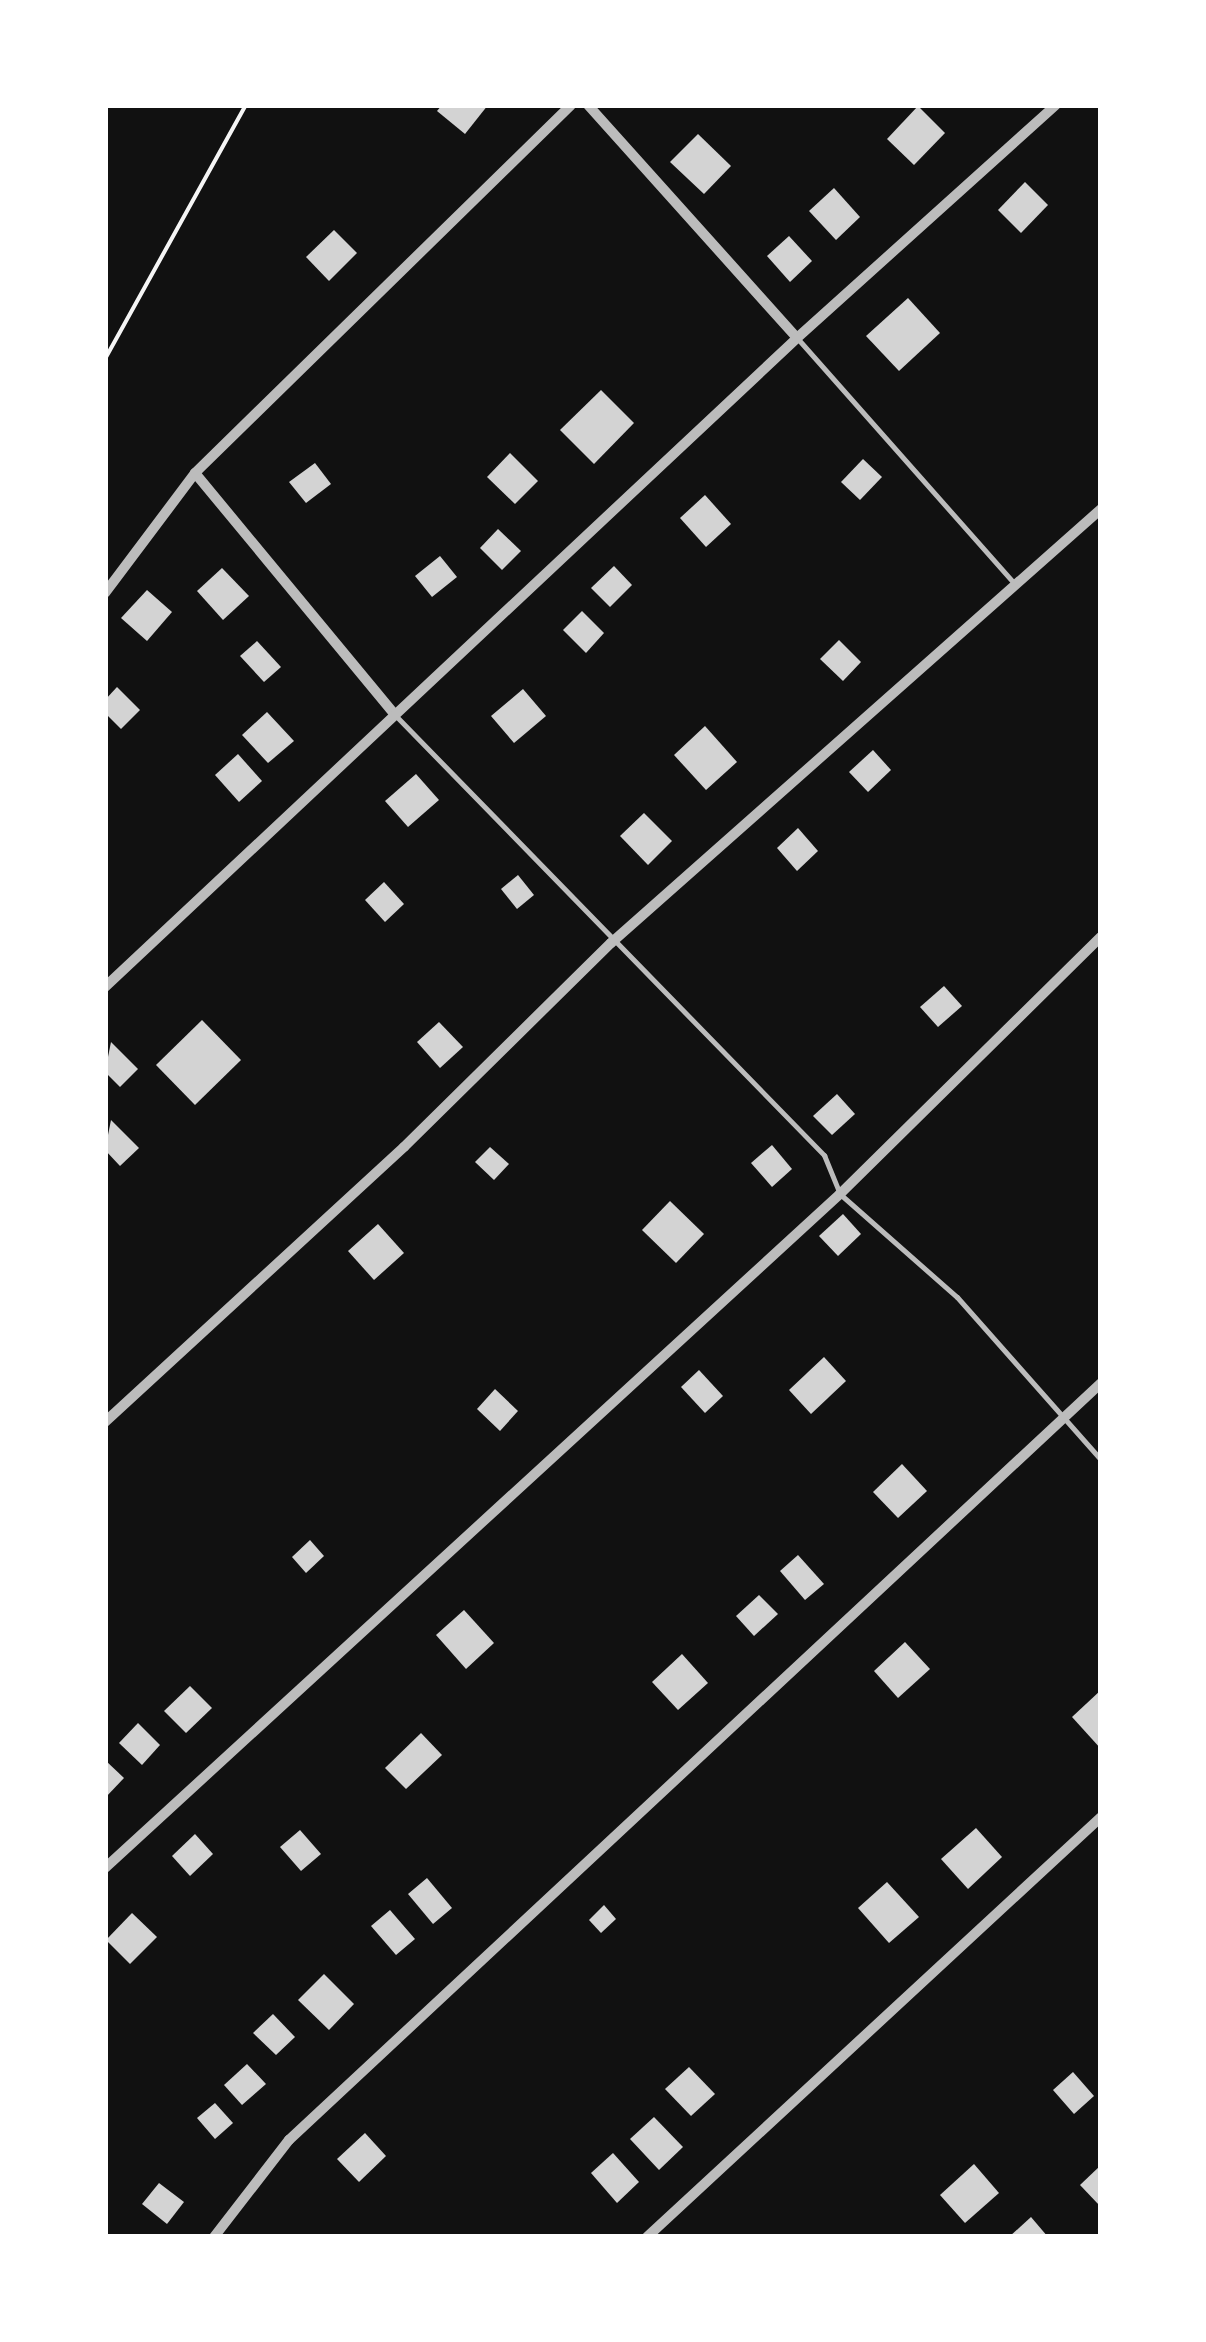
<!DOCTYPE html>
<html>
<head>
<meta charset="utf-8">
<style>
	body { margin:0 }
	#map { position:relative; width:1206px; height:2342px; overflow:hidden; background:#111; font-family:"Nunito Sans",sans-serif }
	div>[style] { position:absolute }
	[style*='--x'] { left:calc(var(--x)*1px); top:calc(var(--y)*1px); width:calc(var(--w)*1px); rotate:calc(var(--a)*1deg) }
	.building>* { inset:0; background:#d3d3d3 }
	.path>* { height:4px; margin:-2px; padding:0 2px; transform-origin:2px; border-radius:2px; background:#f5f5f5 }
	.service>* { height:5px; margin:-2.5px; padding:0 2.5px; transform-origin:2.5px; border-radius:2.5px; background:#bcbcbc }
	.minor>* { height:10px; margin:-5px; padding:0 5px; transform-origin:5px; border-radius:5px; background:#bcbcbc }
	span { translate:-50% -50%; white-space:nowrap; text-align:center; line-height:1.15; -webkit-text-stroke:8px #fff; paint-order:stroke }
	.frame { position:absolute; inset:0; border:108px solid #fff; pointer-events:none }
</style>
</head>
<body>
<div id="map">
	<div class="building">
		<i style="clip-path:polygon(442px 105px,488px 105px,465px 134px,437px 111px)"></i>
		<i style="clip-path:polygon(918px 106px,945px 133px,914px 165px,887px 139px)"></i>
		<i style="clip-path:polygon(698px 134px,731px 166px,704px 194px,670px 162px)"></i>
		<i style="clip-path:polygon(1025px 182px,1048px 205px,1021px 233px,998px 210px)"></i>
		<i style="clip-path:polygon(834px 188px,860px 217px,836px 240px,809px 211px)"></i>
		<i style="clip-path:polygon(334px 230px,357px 253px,329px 281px,306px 257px)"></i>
		<i style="clip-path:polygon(789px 236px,812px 261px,790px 282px,767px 256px)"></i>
		<i style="clip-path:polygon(908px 298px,940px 333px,899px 371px,866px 336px)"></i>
		<i style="clip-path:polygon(601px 390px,634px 423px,594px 464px,560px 430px)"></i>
		<i style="clip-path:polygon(510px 453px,538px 481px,515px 504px,487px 477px)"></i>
		<i style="clip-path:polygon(863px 459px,882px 477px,860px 500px,841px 482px)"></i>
		<i style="clip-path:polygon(315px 463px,331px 484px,306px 503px,289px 482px)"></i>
		<i style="clip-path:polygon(705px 495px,731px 524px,706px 547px,680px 518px)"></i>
		<i style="clip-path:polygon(498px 529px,521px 551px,502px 570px,480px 548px)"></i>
		<i style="clip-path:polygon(440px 556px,457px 577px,432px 597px,415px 576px)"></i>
		<i style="clip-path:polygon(614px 566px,632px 585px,610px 607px,591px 588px)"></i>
		<i style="clip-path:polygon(222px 568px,249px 596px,223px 620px,197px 591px)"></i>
		<i style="clip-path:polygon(147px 590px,172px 612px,147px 641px,121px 618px)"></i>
		<i style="clip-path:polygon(582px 611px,604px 633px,586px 653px,563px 630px)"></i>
		<i style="clip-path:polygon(839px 640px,861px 662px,843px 681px,820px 659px)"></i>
		<i style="clip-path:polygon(257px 641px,281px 667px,264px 682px,240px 656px)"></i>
		<i style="clip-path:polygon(117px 687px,140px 710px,121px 729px,105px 713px,105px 700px)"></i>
		<i style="clip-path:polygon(523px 689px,546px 716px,514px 743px,491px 716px)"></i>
		<i style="clip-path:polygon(267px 712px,294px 741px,268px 763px,242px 735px)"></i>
		<i style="clip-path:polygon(705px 726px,737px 762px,706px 790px,674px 755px)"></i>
		<i style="clip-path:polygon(873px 750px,891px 770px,868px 792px,849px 772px)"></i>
		<i style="clip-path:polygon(238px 754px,262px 781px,239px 802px,215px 775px)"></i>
		<i style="clip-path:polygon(416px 774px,439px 800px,408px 827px,385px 801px)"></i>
		<i style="clip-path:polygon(644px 813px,672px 841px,648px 865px,620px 836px)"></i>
		<i style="clip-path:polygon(798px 828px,818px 851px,797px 871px,777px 848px)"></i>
		<i style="clip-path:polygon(518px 875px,534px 895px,517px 909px,501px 889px)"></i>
		<i style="clip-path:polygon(384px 882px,404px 904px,385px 922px,365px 900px)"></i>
		<i style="clip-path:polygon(944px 986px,962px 1006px,938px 1027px,920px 1007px)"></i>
		<i style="clip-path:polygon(202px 1020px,241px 1060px,195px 1105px,156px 1065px)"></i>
		<i style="clip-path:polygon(439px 1022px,463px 1047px,440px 1068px,417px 1042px)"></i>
		<i style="clip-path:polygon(111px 1042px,138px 1069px,120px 1087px,105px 1072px)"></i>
		<i style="clip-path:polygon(837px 1094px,855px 1114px,832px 1135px,813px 1116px)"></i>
		<i style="clip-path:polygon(111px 1120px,139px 1148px,120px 1166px,105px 1150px)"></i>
		<i style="clip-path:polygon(772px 1145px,792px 1169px,772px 1187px,751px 1163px)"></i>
		<i style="clip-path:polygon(490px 1147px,509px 1164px,494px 1180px,475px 1162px)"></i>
		<i style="clip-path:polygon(670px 1201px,704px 1234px,676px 1263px,642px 1230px)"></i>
		<i style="clip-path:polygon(843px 1214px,861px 1234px,838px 1256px,819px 1236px)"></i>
		<i style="clip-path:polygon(378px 1224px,404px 1253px,374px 1280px,348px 1251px)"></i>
		<i style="clip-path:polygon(824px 1357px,846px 1381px,811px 1414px,789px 1390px)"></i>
		<i style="clip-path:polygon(699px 1370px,723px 1396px,705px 1413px,681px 1387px)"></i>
		<i style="clip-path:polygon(495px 1389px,518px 1411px,500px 1431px,477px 1409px)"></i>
		<i style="clip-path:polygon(902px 1464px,927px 1491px,898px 1518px,873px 1492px)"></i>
		<i style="clip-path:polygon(310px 1540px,324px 1556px,306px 1573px,292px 1557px)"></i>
		<i style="clip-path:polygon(798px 1555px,824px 1584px,805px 1600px,780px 1571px)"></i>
		<i style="clip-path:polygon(759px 1595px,778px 1614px,754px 1636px,736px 1616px)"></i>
		<i style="clip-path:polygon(464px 1610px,494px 1643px,466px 1669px,436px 1635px)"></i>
		<i style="clip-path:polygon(905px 1642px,930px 1669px,898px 1698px,874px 1671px)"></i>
		<i style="clip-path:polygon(682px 1654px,708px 1683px,678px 1710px,652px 1682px)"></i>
		<i style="clip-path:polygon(190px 1686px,212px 1708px,186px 1733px,164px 1711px)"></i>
		<i style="clip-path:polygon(1101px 1690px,1101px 1749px,1072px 1717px)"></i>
		<i style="clip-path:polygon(138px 1723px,160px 1745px,142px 1765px,119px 1743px)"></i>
		<i style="clip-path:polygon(421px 1733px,442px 1755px,406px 1789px,385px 1768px)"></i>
		<i style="clip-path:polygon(105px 1760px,124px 1778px,105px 1798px)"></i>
		<i style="clip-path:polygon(976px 1828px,1002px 1857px,968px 1889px,941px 1859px)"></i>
		<i style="clip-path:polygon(300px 1830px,321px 1854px,301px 1871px,280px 1847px)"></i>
		<i style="clip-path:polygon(195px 1834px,213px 1854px,190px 1876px,172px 1856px)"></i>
		<i style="clip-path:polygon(427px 1878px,452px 1908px,433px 1924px,408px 1894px)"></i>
		<i style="clip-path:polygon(887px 1882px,919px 1917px,889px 1943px,858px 1908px)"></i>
		<i style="clip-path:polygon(604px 1905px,616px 1919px,601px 1933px,589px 1920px)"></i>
		<i style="clip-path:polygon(390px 1910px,415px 1939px,396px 1955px,371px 1926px)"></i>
		<i style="clip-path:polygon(132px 1913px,157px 1937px,130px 1964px,106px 1940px)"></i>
		<i style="clip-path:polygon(324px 1974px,354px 2004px,329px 2030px,298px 2000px)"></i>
		<i style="clip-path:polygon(273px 2014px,295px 2037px,276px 2055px,253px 2033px)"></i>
		<i style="clip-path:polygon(247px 2064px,266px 2084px,242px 2105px,224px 2085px)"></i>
		<i style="clip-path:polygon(689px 2067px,715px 2094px,691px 2116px,665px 2089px)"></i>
		<i style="clip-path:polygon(1073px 2072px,1094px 2096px,1074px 2114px,1053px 2090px)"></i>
		<i style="clip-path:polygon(215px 2103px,233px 2123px,215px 2139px,197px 2118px)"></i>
		<i style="clip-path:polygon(654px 2117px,683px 2147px,659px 2170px,630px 2139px)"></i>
		<i style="clip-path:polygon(365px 2133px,386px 2156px,359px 2182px,337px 2159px)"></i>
		<i style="clip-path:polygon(613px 2153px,639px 2182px,617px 2203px,591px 2173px)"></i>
		<i style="clip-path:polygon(974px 2164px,999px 2193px,965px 2223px,940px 2195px)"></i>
		<i style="clip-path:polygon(1101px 2165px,1101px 2203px,1099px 2205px,1080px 2185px)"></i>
		<i style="clip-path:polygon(159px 2183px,184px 2202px,167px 2224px,142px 2204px)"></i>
		<i style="clip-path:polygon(1031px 2217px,1048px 2237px,1009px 2237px)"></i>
	</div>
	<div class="path">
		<i style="--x:105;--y:359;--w:291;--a:-61"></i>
	</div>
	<div class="service">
		<i style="--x:798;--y:339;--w:329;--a:48.5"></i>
		<i style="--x:395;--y:715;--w:615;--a:45.73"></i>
		<i style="--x:824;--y:1155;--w:42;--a:67.7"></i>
		<i style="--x:840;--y:1194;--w:156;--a:41.4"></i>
		<i style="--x:957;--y:1297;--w:217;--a:48.5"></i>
	</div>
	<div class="minor">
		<i style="--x:588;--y:105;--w:313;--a:48.1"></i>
		<i style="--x:195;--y:473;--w:314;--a:50.4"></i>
		<i style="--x:105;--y:593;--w:150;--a:-53.1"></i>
		<i style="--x:195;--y:473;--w:526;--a:-44.38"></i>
		<i style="--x:105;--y:987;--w:949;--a:-43.16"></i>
		<i style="--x:797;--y:338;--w:348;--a:-42"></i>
		<i style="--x:105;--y:1422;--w:406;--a:-42.6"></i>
		<i style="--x:404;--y:1147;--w:291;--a:-44.6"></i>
		<i style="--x:611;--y:943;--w:655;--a:-41.53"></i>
		<i style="--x:105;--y:1868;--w:997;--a:-42.52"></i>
		<i style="--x:840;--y:1194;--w:366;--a:-44.6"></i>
		<i style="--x:214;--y:2237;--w:123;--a:-52.3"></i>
		<i style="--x:289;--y:2140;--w:1110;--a:-42.99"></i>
		<i style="--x:647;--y:2237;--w:618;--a:-42.77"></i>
	</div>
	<div class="frame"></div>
</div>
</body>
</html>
